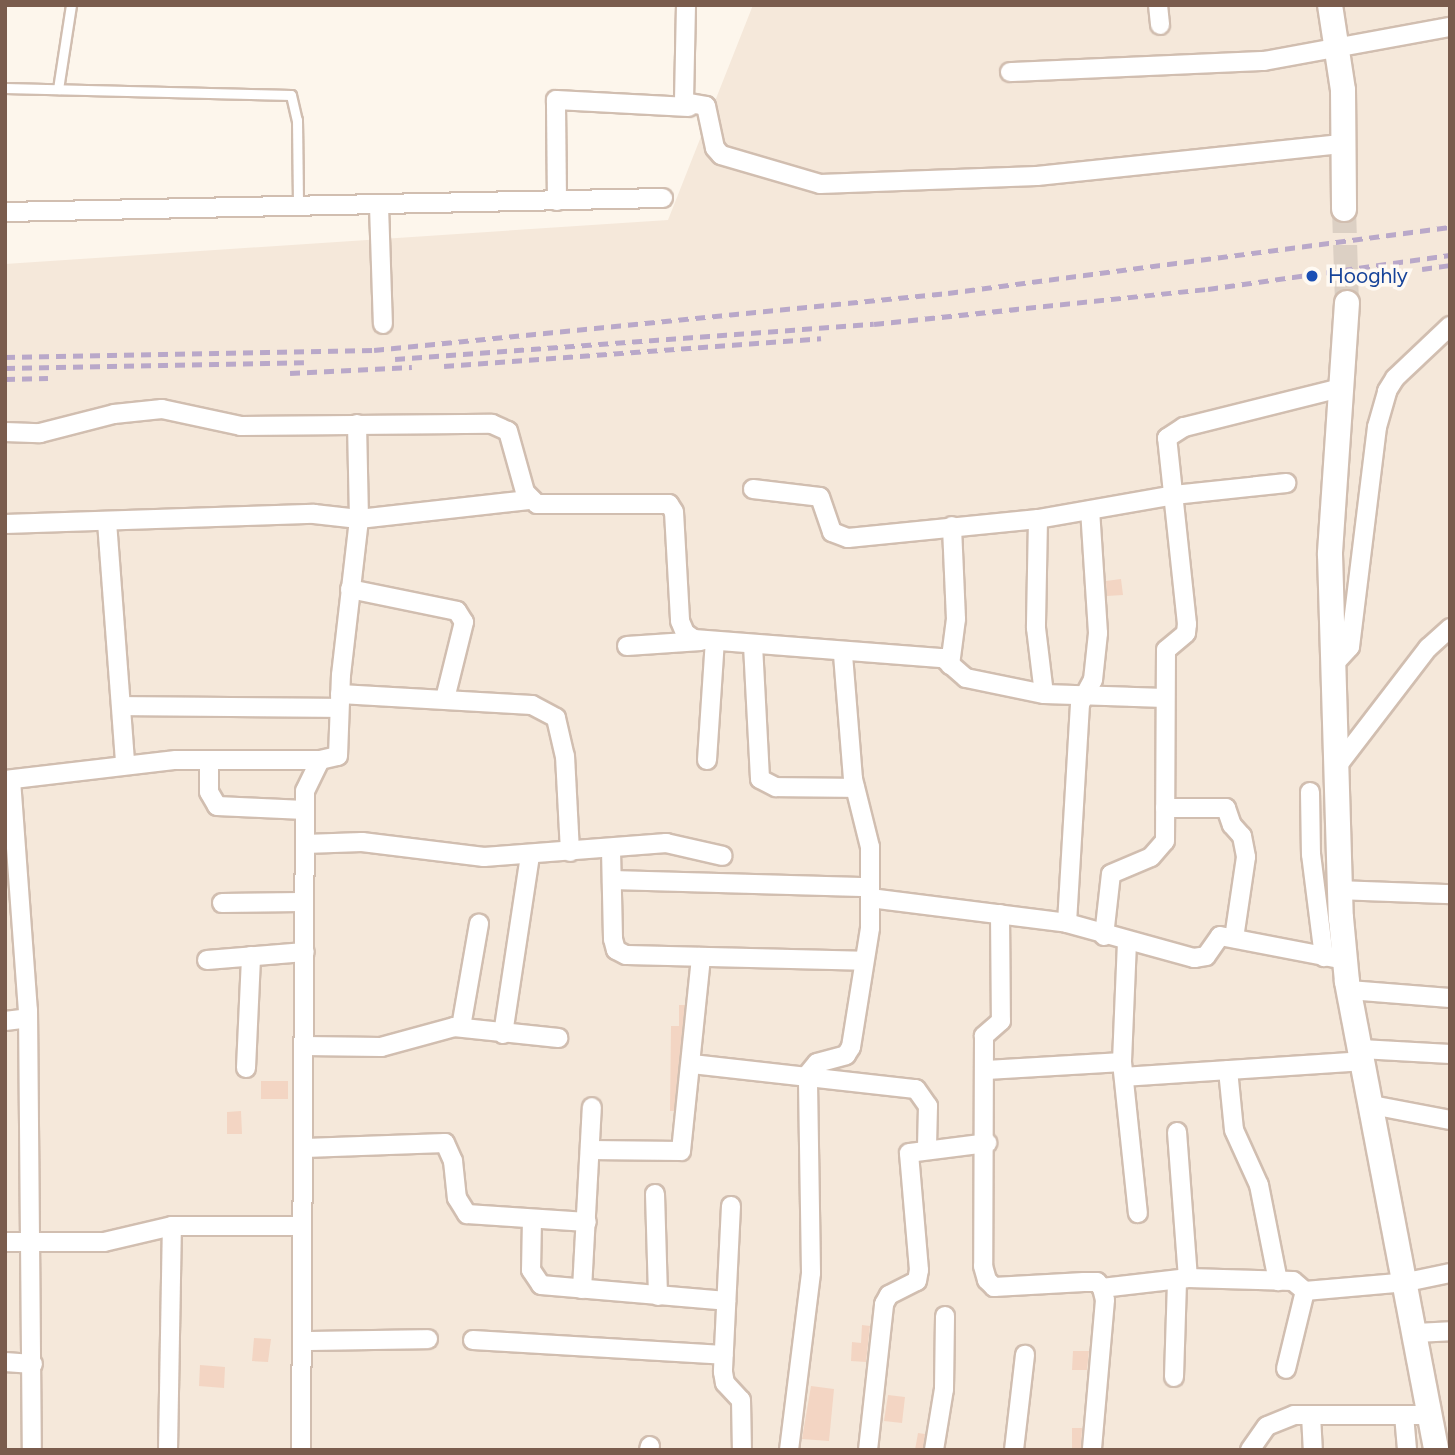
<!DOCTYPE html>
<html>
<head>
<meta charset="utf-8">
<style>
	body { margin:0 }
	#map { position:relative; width:1455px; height:1455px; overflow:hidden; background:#fdf6ec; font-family:Figtree,sans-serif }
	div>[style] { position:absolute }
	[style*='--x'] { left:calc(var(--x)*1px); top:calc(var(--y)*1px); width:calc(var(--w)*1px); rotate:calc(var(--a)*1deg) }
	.residential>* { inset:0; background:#f5e8da }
	.building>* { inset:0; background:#f3d5c3 }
	.secondary-tunnel>* { height:24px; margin-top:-12px; transform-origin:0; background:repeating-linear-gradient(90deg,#dcd0c4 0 24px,transparent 0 36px) }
	.roads { filter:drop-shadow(2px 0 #d1beb0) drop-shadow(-2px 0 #d1beb0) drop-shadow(0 2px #d1beb0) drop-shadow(0 -2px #d1beb0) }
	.lane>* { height:9px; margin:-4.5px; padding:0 4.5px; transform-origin:4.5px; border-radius:4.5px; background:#fff }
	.street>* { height:18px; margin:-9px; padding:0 9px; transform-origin:9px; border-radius:9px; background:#fff }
	.secondary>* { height:24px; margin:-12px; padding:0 12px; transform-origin:12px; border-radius:12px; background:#fff }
	.rail>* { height:4.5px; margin-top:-2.25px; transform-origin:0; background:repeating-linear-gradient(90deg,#b9a8c9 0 10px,transparent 0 17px) }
	.dots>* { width:19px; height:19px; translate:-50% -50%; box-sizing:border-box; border:4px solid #fffaf3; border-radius:50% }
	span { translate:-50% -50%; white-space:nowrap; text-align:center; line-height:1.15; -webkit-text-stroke:7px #fffaf3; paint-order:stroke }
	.transit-label { font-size:21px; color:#164399 }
	.left { translate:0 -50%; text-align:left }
	.frame { position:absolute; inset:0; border:7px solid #7a5c4d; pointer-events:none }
</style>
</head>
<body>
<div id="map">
	<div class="residential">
		<i style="clip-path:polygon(753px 5px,1450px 5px,1450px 1450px,5px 1450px,5px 264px,668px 220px)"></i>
	</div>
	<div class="building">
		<i style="clip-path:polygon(1121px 579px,1123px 595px,1107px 596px,1106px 581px)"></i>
		<i style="clip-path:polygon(679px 1005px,685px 1005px,674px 1111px,670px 1111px,671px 1026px,679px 1026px)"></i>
		<i style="clip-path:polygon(261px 1081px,288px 1081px,288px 1099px,261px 1099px)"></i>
		<i style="clip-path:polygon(241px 1111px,242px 1134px,227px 1134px,227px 1112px)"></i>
		<i style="clip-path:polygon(862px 1325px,870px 1326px,866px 1362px,851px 1361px,852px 1342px,861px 1343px)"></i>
		<i style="clip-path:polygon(254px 1338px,271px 1339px,268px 1362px,252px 1361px)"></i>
		<i style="clip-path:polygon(1073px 1351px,1089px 1351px,1087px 1370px,1072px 1370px)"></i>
		<i style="clip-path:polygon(200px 1365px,225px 1367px,224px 1388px,199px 1386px)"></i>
		<i style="clip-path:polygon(811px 1386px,834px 1389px,829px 1441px,802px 1439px)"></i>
		<i style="clip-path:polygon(888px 1395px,905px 1397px,902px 1423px,884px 1421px)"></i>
		<i style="clip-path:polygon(1072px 1428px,1082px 1428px,1081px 1450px,1072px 1450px)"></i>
		<i style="clip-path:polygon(918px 1433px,925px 1434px,923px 1450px,915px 1450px)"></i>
	</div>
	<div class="secondary-tunnel">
		<i style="--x:1344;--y:209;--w:94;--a:88.2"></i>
	</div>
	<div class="roads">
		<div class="lane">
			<i style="--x:5;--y:88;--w:286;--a:1.4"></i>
			<i style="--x:291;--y:95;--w:26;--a:77"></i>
			<i style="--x:297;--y:120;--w:86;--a:89.3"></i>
			<i style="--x:58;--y:89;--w:85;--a:-81.2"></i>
		</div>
		<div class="street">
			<i style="--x:686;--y:5;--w:97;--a:91.2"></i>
			<i style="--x:684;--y:102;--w:22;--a:10"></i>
			<i style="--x:706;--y:106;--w:43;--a:77.9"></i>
			<i style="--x:715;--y:148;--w:9;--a:49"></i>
			<i style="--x:721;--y:155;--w:103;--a:16.3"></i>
			<i style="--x:820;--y:184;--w:217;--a:-2.1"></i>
			<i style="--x:1037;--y:176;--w:308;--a:-6"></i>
			<i style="--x:1158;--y:5;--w:20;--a:84"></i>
			<i style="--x:1010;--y:72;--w:254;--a:-2.5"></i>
			<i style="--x:1264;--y:61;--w:189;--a:-10.4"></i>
			<i style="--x:557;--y:201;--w:101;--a:-90.6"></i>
			<i style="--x:556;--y:100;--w:133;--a:3"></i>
			<i style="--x:379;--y:206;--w:118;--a:88.1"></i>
			<i style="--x:5;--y:212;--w:658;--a:-1.22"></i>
			<i style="--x:5;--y:432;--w:35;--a:2"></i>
			<i style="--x:40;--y:433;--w:76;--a:-14.4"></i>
			<i style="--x:114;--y:414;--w:48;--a:-5.9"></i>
			<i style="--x:162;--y:409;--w:81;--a:12.1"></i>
			<i style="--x:241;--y:426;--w:251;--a:-0.5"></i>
			<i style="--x:492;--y:424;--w:17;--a:24"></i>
			<i style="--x:508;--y:431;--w:63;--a:74.4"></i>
			<i style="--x:525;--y:492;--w:17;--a:45"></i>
			<i style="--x:537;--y:504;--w:132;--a:0"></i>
			<i style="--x:669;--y:504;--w:9;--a:58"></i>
			<i style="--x:674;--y:512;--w:109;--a:86.8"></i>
			<i style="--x:680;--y:621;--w:13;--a:67"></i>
			<i style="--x:685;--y:633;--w:11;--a:34"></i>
			<i style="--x:694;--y:639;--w:250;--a:4.4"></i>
			<i style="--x:943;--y:658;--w:30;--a:41"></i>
			<i style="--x:966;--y:678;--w:80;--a:11.6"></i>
			<i style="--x:1044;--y:694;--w:121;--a:1.9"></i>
			<i style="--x:753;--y:489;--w:67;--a:6.8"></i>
			<i style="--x:820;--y:497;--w:37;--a:71"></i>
			<i style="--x:832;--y:532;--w:17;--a:21"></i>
			<i style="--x:848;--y:538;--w:191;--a:-5.7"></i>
			<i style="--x:1038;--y:519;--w:138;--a:-10"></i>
			<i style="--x:1174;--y:495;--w:113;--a:-6.1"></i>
			<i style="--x:1038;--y:519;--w:109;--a:91.1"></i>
			<i style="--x:1036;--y:628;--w:66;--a:83.1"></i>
			<i style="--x:107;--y:522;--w:243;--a:85.7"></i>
			<i style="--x:5;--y:524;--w:309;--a:-1.9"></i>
			<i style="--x:314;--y:514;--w:45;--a:6.3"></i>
			<i style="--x:359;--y:519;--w:171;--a:-6.4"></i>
			<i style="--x:350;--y:589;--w:109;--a:11.6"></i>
			<i style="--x:457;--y:611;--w:13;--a:58"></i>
			<i style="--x:464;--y:622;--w:79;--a:103.9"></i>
			<i style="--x:753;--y:645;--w:134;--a:87"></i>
			<i style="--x:760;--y:779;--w:18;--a:27"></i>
			<i style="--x:776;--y:787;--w:79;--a:0.7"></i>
			<i style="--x:627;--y:646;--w:74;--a:-3.9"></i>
			<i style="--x:1335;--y:663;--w:22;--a:-47"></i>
			<i style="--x:1350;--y:647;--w:222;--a:-83"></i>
			<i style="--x:1377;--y:427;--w:37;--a:-74"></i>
			<i style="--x:1387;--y:391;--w:15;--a:-58"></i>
			<i style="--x:1395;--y:378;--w:76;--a:-43.4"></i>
			<i style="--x:950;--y:665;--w:46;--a:-82.6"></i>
			<i style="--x:956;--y:619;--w:93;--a:-92.5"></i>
			<i style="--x:340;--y:694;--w:192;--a:3.3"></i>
			<i style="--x:532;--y:705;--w:27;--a:28"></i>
			<i style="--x:556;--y:718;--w:39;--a:77"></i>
			<i style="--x:565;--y:756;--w:96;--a:87"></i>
			<i style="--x:122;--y:706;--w:217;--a:0.5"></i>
			<i style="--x:209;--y:760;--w:32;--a:90"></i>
			<i style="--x:209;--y:792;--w:16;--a:60"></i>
			<i style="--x:217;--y:806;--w:88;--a:2.6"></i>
			<i style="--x:707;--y:760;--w:119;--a:-86.2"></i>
			<i style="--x:1335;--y:769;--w:153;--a:-52.5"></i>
			<i style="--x:1428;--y:648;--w:30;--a:-42"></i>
			<i style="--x:5;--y:780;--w:172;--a:-6.7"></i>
			<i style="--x:176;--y:760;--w:144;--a:0"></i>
			<i style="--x:11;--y:780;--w:231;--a:85.8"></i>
			<i style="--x:28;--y:1010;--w:440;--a:89.5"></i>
			<i style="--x:1310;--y:792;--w:62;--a:89.1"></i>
			<i style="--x:1311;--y:854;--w:104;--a:82.8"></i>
			<i style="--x:1165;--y:808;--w:61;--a:0"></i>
			<i style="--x:1226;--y:808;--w:18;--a:71"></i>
			<i style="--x:1232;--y:825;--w:15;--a:48"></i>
			<i style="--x:1242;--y:836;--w:21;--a:79"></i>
			<i style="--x:1246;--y:857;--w:82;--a:98.4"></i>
			<i style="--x:305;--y:844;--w:57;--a:-2"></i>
			<i style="--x:362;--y:842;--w:123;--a:7"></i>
			<i style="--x:484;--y:857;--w:183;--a:-4.4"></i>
			<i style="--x:666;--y:843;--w:58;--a:12.8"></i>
			<i style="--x:611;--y:850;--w:89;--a:88.7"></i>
			<i style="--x:613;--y:939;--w:11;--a:75"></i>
			<i style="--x:616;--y:950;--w:11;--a:27"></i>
			<i style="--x:626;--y:955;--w:238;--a:1.4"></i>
			<i style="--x:612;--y:880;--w:258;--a:1.6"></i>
			<i style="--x:1339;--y:890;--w:111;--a:2.1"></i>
			<i style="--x:870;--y:898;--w:199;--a:7.2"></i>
			<i style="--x:1067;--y:923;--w:132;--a:15.4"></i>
			<i style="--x:1194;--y:958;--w:12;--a:-9"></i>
			<i style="--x:1206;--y:956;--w:24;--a:-55"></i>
			<i style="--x:1220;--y:936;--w:127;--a:10.9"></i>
			<i style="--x:222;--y:903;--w:79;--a:-0.7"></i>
			<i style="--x:1000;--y:914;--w:107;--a:89.5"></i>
			<i style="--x:1001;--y:1021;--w:23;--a:139"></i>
			<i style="--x:984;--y:1036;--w:230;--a:90.2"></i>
			<i style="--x:983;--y:1266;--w:15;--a:74"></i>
			<i style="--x:987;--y:1280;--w:10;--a:45"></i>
			<i style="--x:994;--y:1287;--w:90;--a:-3.2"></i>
			<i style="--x:1084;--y:1282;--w:13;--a:0"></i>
			<i style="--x:1097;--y:1282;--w:8;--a:50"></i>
			<i style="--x:1102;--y:1288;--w:12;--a:76"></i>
			<i style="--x:1105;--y:1300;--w:151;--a:95"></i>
			<i style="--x:1067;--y:923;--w:219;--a:-86.6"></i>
			<i style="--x:1080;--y:704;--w:27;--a:-62"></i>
			<i style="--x:1093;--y:680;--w:47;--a:-83.9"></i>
			<i style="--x:1098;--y:633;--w:123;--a:-93.7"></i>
			<i style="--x:1104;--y:936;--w:62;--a:-83.6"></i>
			<i style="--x:1111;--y:874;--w:43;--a:-23"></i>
			<i style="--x:1151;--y:857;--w:21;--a:-49"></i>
			<i style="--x:1165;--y:841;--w:191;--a:-89.7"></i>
			<i style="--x:1166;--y:650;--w:26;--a:-40"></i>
			<i style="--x:1186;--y:633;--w:9;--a:-84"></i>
			<i style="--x:1187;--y:624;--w:187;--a:-96.1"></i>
			<i style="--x:1167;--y:438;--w:20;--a:-33"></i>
			<i style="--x:1184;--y:427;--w:162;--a:-14"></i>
			<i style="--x:1127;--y:942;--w:120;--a:92.4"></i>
			<i style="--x:1122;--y:1062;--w:152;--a:84"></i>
			<i style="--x:207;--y:960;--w:98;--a:-4.7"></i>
			<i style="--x:1349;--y:990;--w:101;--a:4.5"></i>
			<i style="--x:5;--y:1021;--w:23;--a:-7"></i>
			<i style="--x:461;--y:1027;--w:105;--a:-80.1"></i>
			<i style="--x:503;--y:1034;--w:181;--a:-81.4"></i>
			<i style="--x:305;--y:1046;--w:76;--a:0.8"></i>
			<i style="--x:381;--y:1047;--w:76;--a:-15.3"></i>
			<i style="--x:454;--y:1027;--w:105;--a:6"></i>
			<i style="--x:1361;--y:1049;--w:89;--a:3.2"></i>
			<i style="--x:692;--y:1064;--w:225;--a:6.4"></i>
			<i style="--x:916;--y:1089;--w:21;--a:55"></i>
			<i style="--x:928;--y:1106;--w:41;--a:91.4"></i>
			<i style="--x:246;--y:1068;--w:112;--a:-87.4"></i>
			<i style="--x:987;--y:1070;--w:135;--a:-3.4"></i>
			<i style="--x:1228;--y:1070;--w:60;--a:84.3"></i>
			<i style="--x:1234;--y:1130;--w:60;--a:65.6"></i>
			<i style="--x:1259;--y:1185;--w:98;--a:78.8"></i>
			<i style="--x:1124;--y:1077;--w:240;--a:-3.8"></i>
			<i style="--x:1372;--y:1105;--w:79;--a:10.9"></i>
			<i style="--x:1177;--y:1132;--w:146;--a:85.7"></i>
			<i style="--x:305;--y:1148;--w:140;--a:-2"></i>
			<i style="--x:445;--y:1143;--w:20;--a:66"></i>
			<i style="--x:453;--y:1161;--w:37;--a:84"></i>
			<i style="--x:457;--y:1198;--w:19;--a:58"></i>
			<i style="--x:467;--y:1214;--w:120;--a:3.8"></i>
			<i style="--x:590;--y:1150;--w:91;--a:0.6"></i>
			<i style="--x:681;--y:1151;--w:195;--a:-84.1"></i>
			<i style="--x:655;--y:1194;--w:102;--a:88.3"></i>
			<i style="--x:731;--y:1206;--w:166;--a:92.8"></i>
			<i style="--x:723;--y:1372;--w:11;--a:80"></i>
			<i style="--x:725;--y:1383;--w:23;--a:47"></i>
			<i style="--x:741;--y:1400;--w:50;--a:88.9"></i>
			<i style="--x:532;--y:1219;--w:51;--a:91.1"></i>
			<i style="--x:531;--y:1270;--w:18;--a:56"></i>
			<i style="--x:541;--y:1285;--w:186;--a:4.9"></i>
			<i style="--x:5;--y:1242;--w:99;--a:0"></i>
			<i style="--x:104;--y:1242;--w:70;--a:-13.2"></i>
			<i style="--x:172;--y:1226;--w:128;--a:0"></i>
			<i style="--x:1102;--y:1288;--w:87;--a:-6.6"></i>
			<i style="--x:1188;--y:1278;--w:105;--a:1.6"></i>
			<i style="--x:1293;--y:1281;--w:16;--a:40"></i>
			<i style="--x:1305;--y:1291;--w:80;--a:103.7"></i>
			<i style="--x:582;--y:1289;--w:182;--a:-86.9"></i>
			<i style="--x:1305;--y:1291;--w:102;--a:-5"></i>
			<i style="--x:1407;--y:1282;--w:44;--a:-11.8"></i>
			<i style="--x:1416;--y:1333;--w:34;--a:-3"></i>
			<i style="--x:473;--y:1340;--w:251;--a:3.4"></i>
			<i style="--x:303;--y:1341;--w:125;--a:-0.9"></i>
			<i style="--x:5;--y:1362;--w:28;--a:4"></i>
			<i style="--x:1174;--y:1377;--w:97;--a:-88.2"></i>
			<i style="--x:1311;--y:1415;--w:35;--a:87"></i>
			<i style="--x:1404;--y:1415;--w:35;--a:85"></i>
			<i style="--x:168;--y:1450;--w:224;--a:-89"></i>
			<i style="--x:301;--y:1450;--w:659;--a:-89.65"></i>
			<i style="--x:305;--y:791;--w:34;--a:-64"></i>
			<i style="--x:320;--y:760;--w:18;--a:-13"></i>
			<i style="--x:338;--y:756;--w:81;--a:-87.9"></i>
			<i style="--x:341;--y:675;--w:157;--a:-83.4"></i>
			<i style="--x:359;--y:519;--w:95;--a:-91.2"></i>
			<i style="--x:649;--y:1450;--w:4;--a:-76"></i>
			<i style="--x:789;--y:1450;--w:178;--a:-82.9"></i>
			<i style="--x:811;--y:1273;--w:199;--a:-90.9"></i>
			<i style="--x:808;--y:1074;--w:14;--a:-51"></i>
			<i style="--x:817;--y:1063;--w:30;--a:-15"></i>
			<i style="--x:846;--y:1055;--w:9;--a:-58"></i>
			<i style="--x:851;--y:1047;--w:121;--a:-80.9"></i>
			<i style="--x:870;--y:928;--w:81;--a:-90"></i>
			<i style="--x:870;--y:847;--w:70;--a:-104"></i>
			<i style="--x:853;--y:779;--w:125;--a:-94.6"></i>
			<i style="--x:868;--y:1450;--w:147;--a:-83.7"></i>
			<i style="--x:884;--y:1304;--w:10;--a:-61"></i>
			<i style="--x:889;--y:1295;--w:31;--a:-27"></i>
			<i style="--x:917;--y:1281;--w:11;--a:-80"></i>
			<i style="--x:919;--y:1270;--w:117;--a:-94.9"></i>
			<i style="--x:909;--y:1153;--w:79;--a:-7.3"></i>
			<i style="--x:934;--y:1450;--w:62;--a:-80.7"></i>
			<i style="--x:944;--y:1389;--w:73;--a:-89.2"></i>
			<i style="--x:1014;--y:1450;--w:96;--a:-83.4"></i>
			<i style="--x:1250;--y:1450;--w:29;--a:-55"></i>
			<i style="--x:1267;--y:1426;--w:29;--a:-22"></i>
			<i style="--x:1294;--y:1415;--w:136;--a:0"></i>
		</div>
		<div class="secondary">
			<i style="--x:1330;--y:5;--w:86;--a:81.3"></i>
			<i style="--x:1343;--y:90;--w:119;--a:89.5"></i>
			<i style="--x:1347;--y:303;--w:252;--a:93.9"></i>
			<i style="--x:1330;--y:554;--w:364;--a:88.3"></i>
			<i style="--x:1341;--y:918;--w:64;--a:84.6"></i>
			<i style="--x:1347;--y:982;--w:476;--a:79.2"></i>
		</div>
	</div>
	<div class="rail">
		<i style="--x:1422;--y:269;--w:28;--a:-8"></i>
		<i style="--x:5;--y:357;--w:369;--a:-1.1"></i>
		<i style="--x:374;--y:350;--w:577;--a:-5.67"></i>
		<i style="--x:948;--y:293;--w:506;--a:-7.49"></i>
		<i style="--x:395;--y:359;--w:480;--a:-4.2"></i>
		<i style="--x:874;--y:324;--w:336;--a:-6"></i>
		<i style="--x:1208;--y:289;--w:244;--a:-8"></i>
		<i style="--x:444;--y:366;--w:378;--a:-4.2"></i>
		<i style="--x:5;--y:368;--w:299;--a:-1.1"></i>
		<i style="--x:290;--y:373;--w:122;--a:-2.8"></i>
		<i style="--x:5;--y:379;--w:43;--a:-1.3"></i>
	</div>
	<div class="dots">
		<i style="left:1312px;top:276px;background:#1a4fb4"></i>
	</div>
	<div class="transit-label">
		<span class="left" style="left:1328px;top:276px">Hooghly</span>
	</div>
	<div class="frame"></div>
</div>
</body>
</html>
